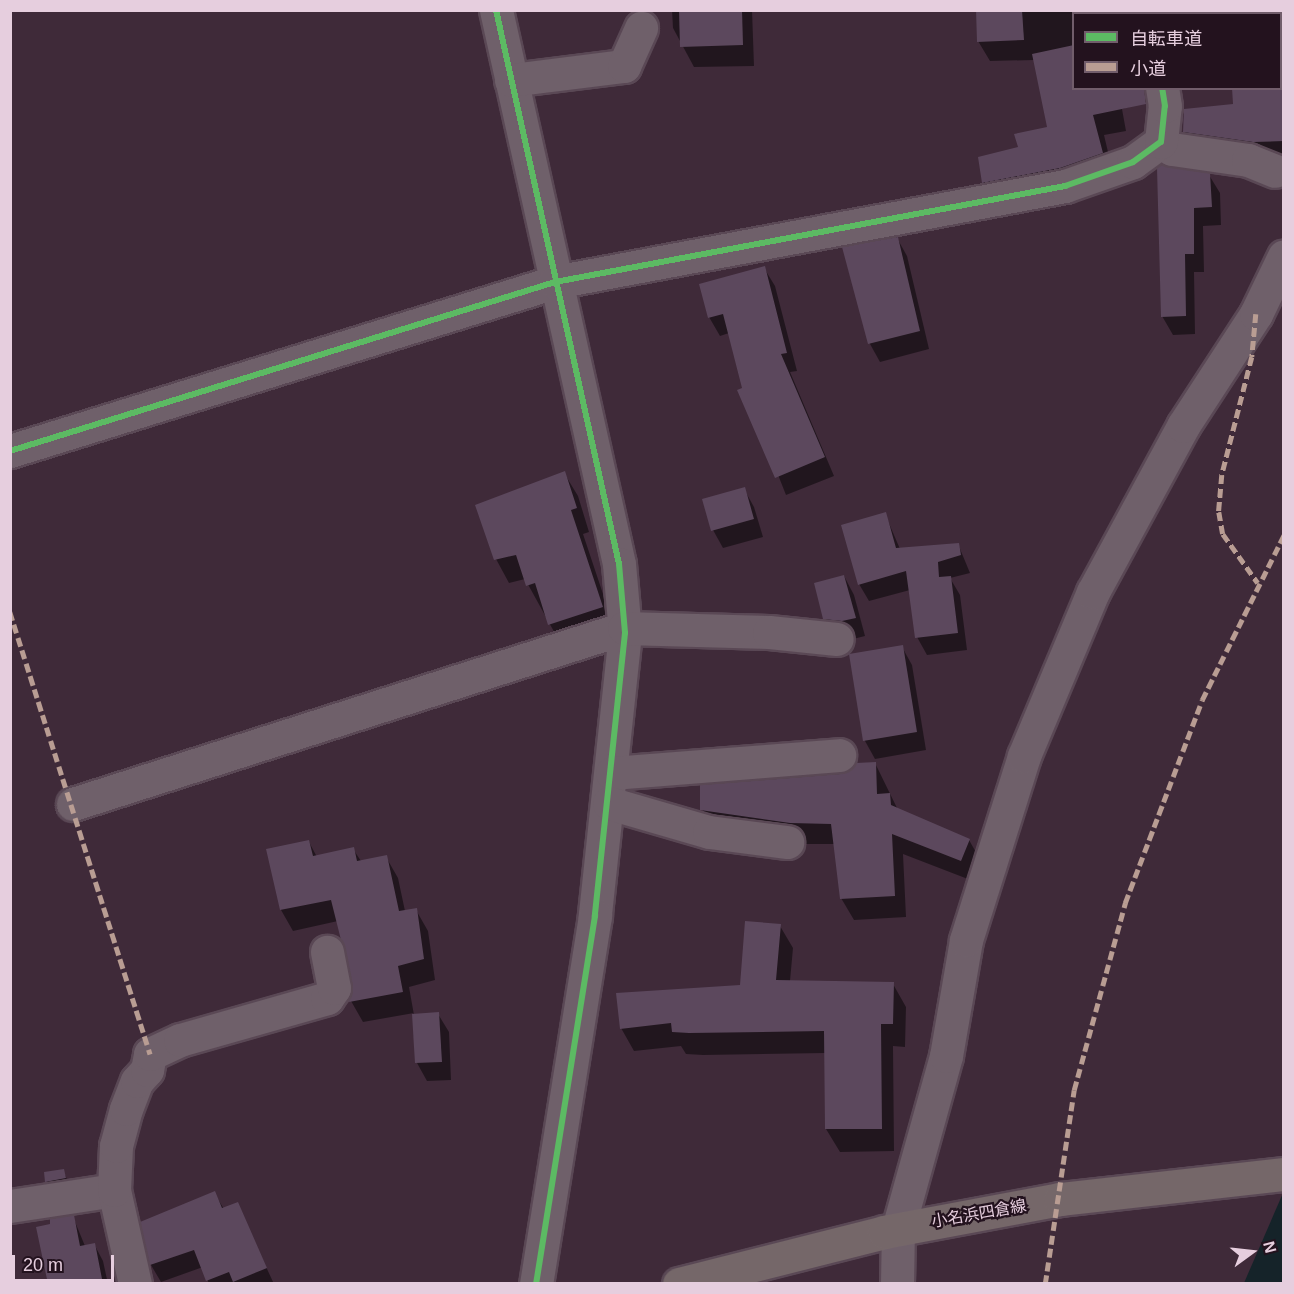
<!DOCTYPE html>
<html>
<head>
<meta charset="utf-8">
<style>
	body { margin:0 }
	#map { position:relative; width:1294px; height:1294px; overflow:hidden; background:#3f2a39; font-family:Arial,"Noto Sans JP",sans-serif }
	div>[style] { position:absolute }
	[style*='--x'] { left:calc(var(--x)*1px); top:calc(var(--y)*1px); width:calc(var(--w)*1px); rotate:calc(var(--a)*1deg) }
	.water>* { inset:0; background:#152329 }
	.shadow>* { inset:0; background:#0007 }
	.building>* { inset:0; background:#5c485d }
	.roads { filter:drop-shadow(2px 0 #5a4855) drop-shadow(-2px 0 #5a4855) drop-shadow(0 2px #5a4855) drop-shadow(0 -2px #5a4855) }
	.minor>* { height:33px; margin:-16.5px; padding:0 16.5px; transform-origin:16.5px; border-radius:16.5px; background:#6f606a }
	.major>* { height:33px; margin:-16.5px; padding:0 16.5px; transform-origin:16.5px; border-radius:16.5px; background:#756769 }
	.quiet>* { height:4.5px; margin-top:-2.25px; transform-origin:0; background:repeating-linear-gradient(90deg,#b99d93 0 9px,transparent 0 13.5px) }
	.cycleway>* { height:6px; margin:-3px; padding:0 3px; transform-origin:3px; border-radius:3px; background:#5cba63 }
	span { translate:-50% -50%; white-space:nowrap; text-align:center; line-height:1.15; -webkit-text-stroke:4.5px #23121e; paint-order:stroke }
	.street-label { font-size:16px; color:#e6cede }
	.frame { position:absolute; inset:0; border:12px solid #e6cede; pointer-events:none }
	.legend { position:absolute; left:1072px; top:12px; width:210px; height:78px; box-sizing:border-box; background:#23121e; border:2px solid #715d6b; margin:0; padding:8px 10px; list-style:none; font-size:18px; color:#e6cede }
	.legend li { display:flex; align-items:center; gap:12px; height:30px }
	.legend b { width:30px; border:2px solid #715d6b }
	.north { position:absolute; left:1222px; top:1222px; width:60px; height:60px; -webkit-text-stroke:4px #23121e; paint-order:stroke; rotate:75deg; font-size:16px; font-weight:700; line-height:24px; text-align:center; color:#e6cede }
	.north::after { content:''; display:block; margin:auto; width:21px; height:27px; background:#e6cede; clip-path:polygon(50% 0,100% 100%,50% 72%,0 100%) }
	.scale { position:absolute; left:12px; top:1255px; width:102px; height:27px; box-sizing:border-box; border:3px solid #e6cede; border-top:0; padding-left:8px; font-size:18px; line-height:21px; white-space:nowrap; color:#e6cede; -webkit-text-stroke:4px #23121e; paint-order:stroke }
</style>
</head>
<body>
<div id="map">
	<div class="water">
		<i style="clip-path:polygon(1283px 1193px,1283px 1283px,1244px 1283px)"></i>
	</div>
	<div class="shadow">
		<i style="clip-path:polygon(672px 10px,752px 10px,754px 66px,694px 67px,673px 28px)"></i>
		<i style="clip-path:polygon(978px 10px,1129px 10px,1074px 14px,1074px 88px,1154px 88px,1157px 99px,1122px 109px,1126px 131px,1104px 135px,1113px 173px,995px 202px,983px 182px,1049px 129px,1034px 60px,990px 61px,978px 41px)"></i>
		<i style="clip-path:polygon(1239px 10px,1284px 10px,1284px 161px,1196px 151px,1184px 131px,1234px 106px,1280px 88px,1280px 14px)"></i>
		<i style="clip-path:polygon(1162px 166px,1209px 175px,1220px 193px,1221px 225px,1203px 226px,1204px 272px,1194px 272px,1195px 334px,1173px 335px,1162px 316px)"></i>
		<i style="clip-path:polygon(897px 238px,907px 256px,929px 349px,880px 362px,870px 344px)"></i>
		<i style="clip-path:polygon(764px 268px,775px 286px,797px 371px,790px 372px,834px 476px,786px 495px,744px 389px,729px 333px,720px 336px,709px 317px)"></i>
		<i style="clip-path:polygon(564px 473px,578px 496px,589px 532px,583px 534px,615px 630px,563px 648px,525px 579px,509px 583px,496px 559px)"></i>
		<i style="clip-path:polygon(744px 489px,754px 507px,763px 537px,723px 548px,713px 530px)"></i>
		<i style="clip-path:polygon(885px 514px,900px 549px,958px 544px,970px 573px,950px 578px,960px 595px,967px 650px,927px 655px,917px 637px,910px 590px,869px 601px,859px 584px)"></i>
		<i style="clip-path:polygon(844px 576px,854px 595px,865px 636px,853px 639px,836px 637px,825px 618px)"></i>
		<i style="clip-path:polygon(902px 647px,912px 665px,926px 750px,875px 759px,865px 741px,850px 655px)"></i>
		<i style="clip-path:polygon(875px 763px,898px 810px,969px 840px,981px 861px,973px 881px,903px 854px,906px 917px,854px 920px,841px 898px,835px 844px,803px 844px,714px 831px,702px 809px)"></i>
		<i style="clip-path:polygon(309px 842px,317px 857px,353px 849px,361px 861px,386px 857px,398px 878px,405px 911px,416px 910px,428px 931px,435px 980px,409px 987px,414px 1015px,438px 1014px,449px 1032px,451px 1080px,427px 1081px,417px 1063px,414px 1013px,363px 1022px,351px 1001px,354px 984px,338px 921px,293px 931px,281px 910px,268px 850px)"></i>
		<i style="clip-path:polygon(780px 926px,793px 948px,790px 981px,893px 984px,906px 1007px,905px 1047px,893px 1046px,894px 1151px,840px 1152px,826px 1129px,826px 1053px,703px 1055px,686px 1054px,681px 1046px,634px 1051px,621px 1028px,741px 987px)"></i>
		<i style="clip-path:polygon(63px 1170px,70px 1187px,52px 1190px,47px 1181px)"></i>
		<i style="clip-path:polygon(214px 1193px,224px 1209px,237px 1204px,274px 1284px,209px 1284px,203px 1267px,161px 1282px,151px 1265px,142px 1223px)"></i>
		<i style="clip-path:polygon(73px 1217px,85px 1246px,94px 1244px,103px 1261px,108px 1284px,50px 1284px,52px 1225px)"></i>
	</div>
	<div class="building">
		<i style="clip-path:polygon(679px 10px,742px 10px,743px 45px,680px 47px)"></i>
		<i style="clip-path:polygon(976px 10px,1022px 10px,1024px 40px,977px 42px)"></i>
		<i style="clip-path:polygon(1074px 45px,1074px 88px,1144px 88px,1146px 104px,1093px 115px,1103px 153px,1060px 168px,982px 183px,978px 157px,1018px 147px,1014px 134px,1047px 127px,1032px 54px)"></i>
		<i style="clip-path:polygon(1232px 88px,1284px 88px,1284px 141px,1253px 142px,1183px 132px,1184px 109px,1233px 104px)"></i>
		<i style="clip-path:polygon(1162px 165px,1210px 173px,1212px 207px,1194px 208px,1194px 254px,1185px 254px,1186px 316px,1161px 317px,1157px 168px)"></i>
		<i style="clip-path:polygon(898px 237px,920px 331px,868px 344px,842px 247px)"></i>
		<i style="clip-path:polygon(765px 266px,787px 353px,781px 354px,825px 457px,775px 478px,737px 390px,742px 388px,723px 314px,708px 318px,699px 284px)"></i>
		<i style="clip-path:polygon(565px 471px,577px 508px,571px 510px,603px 607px,548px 625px,535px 583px,526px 586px,516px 555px,494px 560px,475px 505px)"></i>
		<i style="clip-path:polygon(745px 487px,754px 519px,711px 531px,702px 499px)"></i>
		<i style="clip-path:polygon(886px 512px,896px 548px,959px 543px,961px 555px,938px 562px,939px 577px,951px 576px,958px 633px,915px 638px,906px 571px,858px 585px,841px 525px)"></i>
		<i style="clip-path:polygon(844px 575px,856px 618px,842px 621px,823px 619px,814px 583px)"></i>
		<i style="clip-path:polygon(903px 645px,917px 732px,863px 741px,849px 654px)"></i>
		<i style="clip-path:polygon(876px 762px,877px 794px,890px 793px,891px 805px,970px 839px,961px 861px,892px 834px,895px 896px,840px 899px,831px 824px,790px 823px,700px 810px,700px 785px,840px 774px,856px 763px)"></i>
		<i style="clip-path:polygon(309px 840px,313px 856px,354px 847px,357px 861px,387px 855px,399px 911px,417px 908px,424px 959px,398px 966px,403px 992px,349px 1002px,352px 984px,331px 900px,280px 910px,266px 849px)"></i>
		<i style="clip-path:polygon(745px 921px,781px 924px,776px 980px,894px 982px,893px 1024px,881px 1024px,882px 1129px,825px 1129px,824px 1031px,689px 1033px,672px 1032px,671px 1023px,620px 1029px,616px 993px,740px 985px)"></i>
		<i style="clip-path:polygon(439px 1012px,442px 1062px,415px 1063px,412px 1014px)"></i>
		<i style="clip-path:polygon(64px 1169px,66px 1178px,45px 1182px,44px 1172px)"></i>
		<i style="clip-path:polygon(215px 1191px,222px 1208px,238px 1202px,267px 1268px,233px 1282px,229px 1272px,206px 1281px,194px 1250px,150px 1265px,140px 1222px)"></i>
		<i style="clip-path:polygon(74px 1215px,80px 1246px,95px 1243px,103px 1284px,48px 1284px,36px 1227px,50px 1224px,50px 1219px)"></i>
	</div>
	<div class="roads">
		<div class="minor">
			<i style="--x:496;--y:10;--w:567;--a:77.48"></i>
			<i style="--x:619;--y:564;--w:69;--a:85"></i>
			<i style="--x:625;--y:633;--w:285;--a:96.1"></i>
			<i style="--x:595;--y:916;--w:373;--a:99.1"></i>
			<i style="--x:1143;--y:10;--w:4;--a:76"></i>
			<i style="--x:511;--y:80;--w:114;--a:-7.1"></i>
			<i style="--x:624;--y:66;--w:42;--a:-65.9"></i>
			<i style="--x:1161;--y:142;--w:13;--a:32"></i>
			<i style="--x:1172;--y:149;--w:77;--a:8.2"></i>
			<i style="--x:1248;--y:160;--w:29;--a:22"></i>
			<i style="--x:10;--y:451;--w:571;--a:-17.23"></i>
			<i style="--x:555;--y:282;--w:519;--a:-10.66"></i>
			<i style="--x:1065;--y:186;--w:72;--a:-19.4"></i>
			<i style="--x:1133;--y:162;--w:34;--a:-36"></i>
			<i style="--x:1161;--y:142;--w:36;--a:-84"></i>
			<i style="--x:1165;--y:106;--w:18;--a:-99"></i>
			<i style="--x:612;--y:773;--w:228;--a:-4.5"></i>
			<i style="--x:609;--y:803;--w:104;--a:16.2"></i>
			<i style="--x:709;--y:832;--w:79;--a:7.3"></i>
			<i style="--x:73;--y:804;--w:578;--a:-17.71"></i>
			<i style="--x:624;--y:628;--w:145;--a:1.6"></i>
			<i style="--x:769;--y:632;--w:68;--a:5.9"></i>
			<i style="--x:10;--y:1206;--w:105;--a:-8.7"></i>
			<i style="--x:135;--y:1284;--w:96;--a:-102.6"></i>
			<i style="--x:114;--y:1190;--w:44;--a:-87.4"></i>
			<i style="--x:116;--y:1146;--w:38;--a:-75"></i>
			<i style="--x:126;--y:1109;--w:30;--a:-69"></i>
			<i style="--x:137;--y:1081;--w:15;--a:-48"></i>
			<i style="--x:147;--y:1070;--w:16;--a:-79"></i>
			<i style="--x:150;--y:1054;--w:33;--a:-25"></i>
			<i style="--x:180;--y:1040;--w:153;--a:-15.9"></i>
			<i style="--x:327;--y:998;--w:12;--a:-55"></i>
			<i style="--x:334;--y:988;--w:37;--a:-101"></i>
			<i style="--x:897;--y:1284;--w:55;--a:-89"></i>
			<i style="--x:898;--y:1229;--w:180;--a:-74.5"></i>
			<i style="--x:946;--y:1056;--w:118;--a:-80.2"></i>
			<i style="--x:966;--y:940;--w:193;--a:-72.5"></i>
			<i style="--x:1024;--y:756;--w:178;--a:-67.2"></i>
			<i style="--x:1093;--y:592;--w:189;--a:-61.5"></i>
			<i style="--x:1183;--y:426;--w:134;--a:-56.9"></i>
			<i style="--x:1256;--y:314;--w:64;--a:-64.2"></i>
		</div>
		<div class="major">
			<i style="--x:679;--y:1284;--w:211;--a:-14.2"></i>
			<i style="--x:884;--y:1232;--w:179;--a:-10.6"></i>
			<i style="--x:1060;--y:1199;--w:225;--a:-6.4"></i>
		</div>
	</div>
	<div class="quiet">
		<i style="--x:1256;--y:314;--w:43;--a:95.3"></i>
		<i style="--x:1252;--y:357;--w:122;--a:104.3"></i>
		<i style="--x:1222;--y:475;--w:37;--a:95"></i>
		<i style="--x:1219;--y:512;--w:22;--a:80"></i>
		<i style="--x:1223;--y:534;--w:60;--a:54.5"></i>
		<i style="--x:10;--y:612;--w:464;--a:72.4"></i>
		<i style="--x:1045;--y:1284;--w:196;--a:-81.5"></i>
		<i style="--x:1074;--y:1090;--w:194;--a:-74.7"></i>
		<i style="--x:1125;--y:903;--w:217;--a:-69.2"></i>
		<i style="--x:1202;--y:700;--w:184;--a:-63.6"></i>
	</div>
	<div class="cycleway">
		<i style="--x:496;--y:10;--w:567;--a:77.48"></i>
		<i style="--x:619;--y:564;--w:69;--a:85"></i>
		<i style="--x:625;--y:633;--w:285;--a:96.1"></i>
		<i style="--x:595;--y:916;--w:373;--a:99.1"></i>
		<i style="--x:10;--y:451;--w:571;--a:-17.23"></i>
		<i style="--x:555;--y:282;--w:519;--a:-10.66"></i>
		<i style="--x:1065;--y:186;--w:72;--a:-19.4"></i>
		<i style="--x:1133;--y:162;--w:34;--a:-36"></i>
		<i style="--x:1161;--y:142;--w:36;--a:-84"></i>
		<i style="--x:1165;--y:106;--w:18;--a:-99"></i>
	</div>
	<div class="street-label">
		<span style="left:979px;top:1214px;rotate:-10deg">小名浜四倉線</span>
	</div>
	<div class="frame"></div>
	<ul class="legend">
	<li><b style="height:8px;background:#5cba63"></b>自転車道</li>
	<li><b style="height:8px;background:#b99d93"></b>小道</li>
	</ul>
	<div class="north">N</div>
	<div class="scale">20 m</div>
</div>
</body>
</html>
